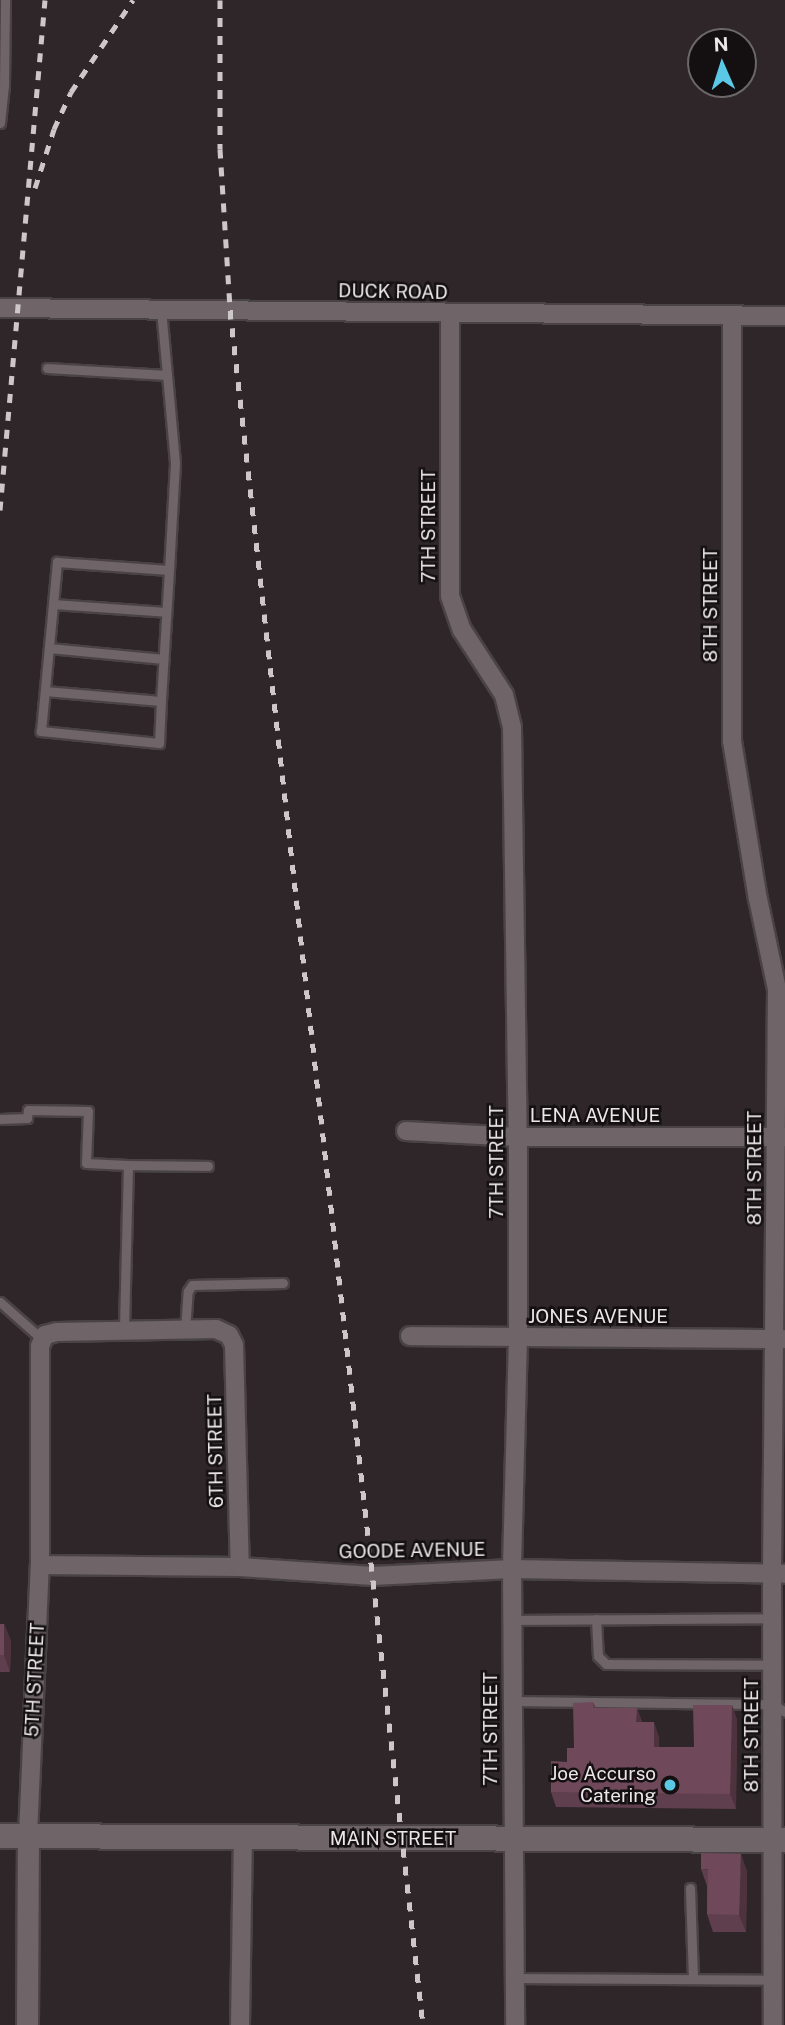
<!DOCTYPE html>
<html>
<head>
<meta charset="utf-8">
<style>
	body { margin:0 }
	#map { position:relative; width:785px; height:2025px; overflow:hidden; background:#2f2629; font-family:"Public Sans",sans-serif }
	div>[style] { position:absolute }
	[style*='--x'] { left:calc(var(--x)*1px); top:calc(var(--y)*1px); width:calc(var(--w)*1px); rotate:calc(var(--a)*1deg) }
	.roads { filter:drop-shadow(2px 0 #4a4346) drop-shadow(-2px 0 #4a4346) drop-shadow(0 2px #4a4346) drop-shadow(0 -2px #4a4346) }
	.service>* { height:9px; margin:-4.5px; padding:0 4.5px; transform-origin:4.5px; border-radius:4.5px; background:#6f6468 }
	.minor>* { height:18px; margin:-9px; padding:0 9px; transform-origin:9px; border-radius:9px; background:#6f6468 }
	.tertiary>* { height:21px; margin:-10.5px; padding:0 10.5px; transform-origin:10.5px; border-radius:10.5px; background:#6f6468 }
	.secondary>* { height:24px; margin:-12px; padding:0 12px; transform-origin:12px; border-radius:12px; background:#6f6468 }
	.rail>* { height:5px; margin-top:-2.5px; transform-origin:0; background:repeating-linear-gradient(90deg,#cec7ca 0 9px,transparent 0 18px) }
	.wall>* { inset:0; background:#5f3f4d }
	.shaded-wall>* { inset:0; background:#4e333e }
	.building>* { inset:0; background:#6f4959 }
	.dots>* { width:19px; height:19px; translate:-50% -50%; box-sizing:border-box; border:4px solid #141012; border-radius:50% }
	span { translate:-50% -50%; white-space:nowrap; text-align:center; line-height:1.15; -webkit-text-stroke:5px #141012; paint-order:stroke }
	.street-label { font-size:19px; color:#ede6e9 }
	.poi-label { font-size:19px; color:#ede6e9 }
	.right { translate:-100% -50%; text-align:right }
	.north { position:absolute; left:687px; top:28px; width:70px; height:70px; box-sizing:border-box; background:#141012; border:2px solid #6b6668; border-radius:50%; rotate:357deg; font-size:19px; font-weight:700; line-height:28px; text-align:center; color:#ede6e9 }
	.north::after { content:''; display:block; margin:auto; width:24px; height:32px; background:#5bc8e6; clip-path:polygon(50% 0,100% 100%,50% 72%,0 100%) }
</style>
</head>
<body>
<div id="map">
	<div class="roads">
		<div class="service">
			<i style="--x:0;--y:123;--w:37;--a:-84"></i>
			<i style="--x:4;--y:86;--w:86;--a:-89.3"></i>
			<i style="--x:161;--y:309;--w:155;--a:84.8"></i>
			<i style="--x:175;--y:463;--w:107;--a:93.2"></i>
			<i style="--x:169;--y:570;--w:131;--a:93.5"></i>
			<i style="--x:161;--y:701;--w:42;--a:92.7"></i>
			<i style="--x:159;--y:743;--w:119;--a:-174.2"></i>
			<i style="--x:41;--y:731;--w:170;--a:-84.6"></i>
			<i style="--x:57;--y:562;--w:112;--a:4.1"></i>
			<i style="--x:47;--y:368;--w:120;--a:3.3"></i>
			<i style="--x:53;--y:604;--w:113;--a:4"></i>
			<i style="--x:49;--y:648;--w:115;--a:5.5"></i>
			<i style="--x:45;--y:691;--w:116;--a:4.9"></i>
			<i style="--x:0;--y:1119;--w:27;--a:-2"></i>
			<i style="--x:27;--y:1118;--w:8;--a:-83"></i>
			<i style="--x:28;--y:1110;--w:60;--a:1"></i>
			<i style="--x:88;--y:1111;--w:52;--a:92.2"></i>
			<i style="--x:86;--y:1163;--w:42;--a:2.7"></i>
			<i style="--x:128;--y:1165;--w:166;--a:91.4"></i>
			<i style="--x:128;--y:1165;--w:80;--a:0.7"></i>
			<i style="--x:0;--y:1302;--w:57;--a:41.5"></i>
			<i style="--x:185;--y:1330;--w:39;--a:-86"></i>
			<i style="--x:188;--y:1291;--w:7;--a:-56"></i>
			<i style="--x:192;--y:1285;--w:91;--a:-1.3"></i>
			<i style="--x:596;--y:1619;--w:37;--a:87"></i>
			<i style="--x:598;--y:1656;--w:11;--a:45"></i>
			<i style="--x:606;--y:1664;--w:166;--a:0.3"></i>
			<i style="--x:512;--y:1620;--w:260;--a:-0.4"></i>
			<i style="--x:512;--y:1701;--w:261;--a:0.7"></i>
			<i style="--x:773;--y:1704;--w:14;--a:34"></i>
			<i style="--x:690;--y:1888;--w:91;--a:88.1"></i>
			<i style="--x:514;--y:1978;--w:259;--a:0.4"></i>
		</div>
		<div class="minor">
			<i style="--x:0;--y:308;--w:785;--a:0.58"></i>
			<i style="--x:450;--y:314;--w:282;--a:90"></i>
			<i style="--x:450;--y:596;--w:36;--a:71"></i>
			<i style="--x:462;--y:630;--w:77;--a:57.1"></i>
			<i style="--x:504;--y:695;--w:33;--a:76"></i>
			<i style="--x:512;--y:727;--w:410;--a:89.2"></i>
			<i style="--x:518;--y:1137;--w:200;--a:90"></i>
			<i style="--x:518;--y:1337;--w:232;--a:91.5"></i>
			<i style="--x:512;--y:1569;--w:456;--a:89.6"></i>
			<i style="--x:732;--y:315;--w:426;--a:90"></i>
			<i style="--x:732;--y:741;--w:160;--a:80.7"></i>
			<i style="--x:758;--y:899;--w:92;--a:78.1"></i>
			<i style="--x:777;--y:989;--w:585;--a:90.49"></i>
			<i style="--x:772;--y:1574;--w:451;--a:89.9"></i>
			<i style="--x:406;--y:1131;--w:112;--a:3.1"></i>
			<i style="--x:518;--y:1137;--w:267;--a:0"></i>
			<i style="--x:410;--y:1336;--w:374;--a:0.5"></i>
			<i style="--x:40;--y:1565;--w:200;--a:0.6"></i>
			<i style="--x:240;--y:1567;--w:133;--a:3.9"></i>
			<i style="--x:373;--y:1576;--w:139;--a:-2.9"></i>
			<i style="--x:512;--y:1569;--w:273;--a:1"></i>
			<i style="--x:28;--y:1836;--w:271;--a:-87.5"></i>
			<i style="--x:40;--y:1565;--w:219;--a:-90"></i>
			<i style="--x:40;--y:1346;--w:12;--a:-66"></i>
			<i style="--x:45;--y:1335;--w:12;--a:-14"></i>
			<i style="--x:57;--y:1332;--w:159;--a:-1.1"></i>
			<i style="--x:216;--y:1329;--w:14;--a:25"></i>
			<i style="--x:229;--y:1335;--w:11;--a:63"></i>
			<i style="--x:234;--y:1345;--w:222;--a:88.5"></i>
			<i style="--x:240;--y:2025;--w:186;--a:-89.1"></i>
		</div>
		<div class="tertiary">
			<i style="--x:27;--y:2025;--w:189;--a:-89.7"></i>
		</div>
		<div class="secondary">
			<i style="--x:0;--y:1836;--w:785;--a:0.29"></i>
		</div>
	</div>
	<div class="rail">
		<i style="--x:220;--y:0;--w:149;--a:90"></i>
		<i style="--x:220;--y:149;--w:161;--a:86.4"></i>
		<i style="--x:230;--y:310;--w:1726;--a:83.58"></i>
		<i style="--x:35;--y:188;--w:62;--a:-72.1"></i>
		<i style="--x:54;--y:129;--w:41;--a:-65.3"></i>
		<i style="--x:71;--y:92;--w:111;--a:-56"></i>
		<i style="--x:0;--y:510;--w:512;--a:-84.96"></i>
	</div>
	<div class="wall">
		<i style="clip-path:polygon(0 1624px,4px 1624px,11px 1641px,10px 1672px,0 1672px)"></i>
		<i style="clip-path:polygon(593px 1702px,596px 1708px,637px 1708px,642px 1722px,659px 1737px,659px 1747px,694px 1747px,732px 1705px,737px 1720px,736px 1809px,556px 1807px,551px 1792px,574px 1748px)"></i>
		<i style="clip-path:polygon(701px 1869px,747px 1871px,746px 1932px,713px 1932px,707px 1914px,707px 1886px)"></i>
	</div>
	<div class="shaded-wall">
		<i style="clip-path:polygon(4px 1624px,11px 1641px,10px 1672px,4px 1655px)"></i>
		<i style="clip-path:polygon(732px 1705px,737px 1720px,736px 1809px,730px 1794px)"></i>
		<i style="clip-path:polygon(637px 1708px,642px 1723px,636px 1722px)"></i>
		<i style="clip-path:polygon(654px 1722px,659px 1737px,660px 1762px,654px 1747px)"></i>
		<i style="clip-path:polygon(741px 1854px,747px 1871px,746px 1932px,739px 1915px)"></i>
	</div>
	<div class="building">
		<i style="clip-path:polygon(0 1624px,4px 1624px,4px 1655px,0 1655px)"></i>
		<i style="clip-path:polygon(593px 1702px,593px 1708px,637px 1708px,636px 1722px,654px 1722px,654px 1747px,694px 1747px,693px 1705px,732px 1705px,730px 1794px,551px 1792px,551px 1761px,567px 1762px,567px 1748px,574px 1748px,573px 1703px)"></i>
		<i style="clip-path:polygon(701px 1853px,741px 1854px,739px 1915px,707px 1914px,708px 1869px,701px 1869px)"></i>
	</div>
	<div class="dots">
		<i style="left:670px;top:1785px;background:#5bc8e6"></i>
	</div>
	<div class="street-label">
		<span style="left:393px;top:292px;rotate:1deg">DUCK ROAD</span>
		<span style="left:429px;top:526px;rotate:-90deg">7TH STREET</span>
		<span style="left:711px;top:605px;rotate:-90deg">8TH STREET</span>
		<span style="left:595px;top:1116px">LENA AVENUE</span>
		<span style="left:497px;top:1162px;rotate:-90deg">7TH STREET</span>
		<span style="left:755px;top:1168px;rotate:-90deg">8TH STREET</span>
		<span style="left:598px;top:1317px">JONES AVENUE</span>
		<span style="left:216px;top:1451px;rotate:-91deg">6TH STREET</span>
		<span style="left:412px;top:1551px;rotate:-1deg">GOODE AVENUE</span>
		<span style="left:35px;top:1680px;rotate:-87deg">5TH STREET</span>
		<span style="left:491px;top:1729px;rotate:-90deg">7TH STREET</span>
		<span style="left:752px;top:1735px;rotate:-90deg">8TH STREET</span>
		<span style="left:393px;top:1839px">MAIN STREET</span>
	</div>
	<div class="poi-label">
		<span class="right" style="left:656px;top:1785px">Joe Accurso<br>Catering</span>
	</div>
	<div class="north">N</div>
</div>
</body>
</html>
